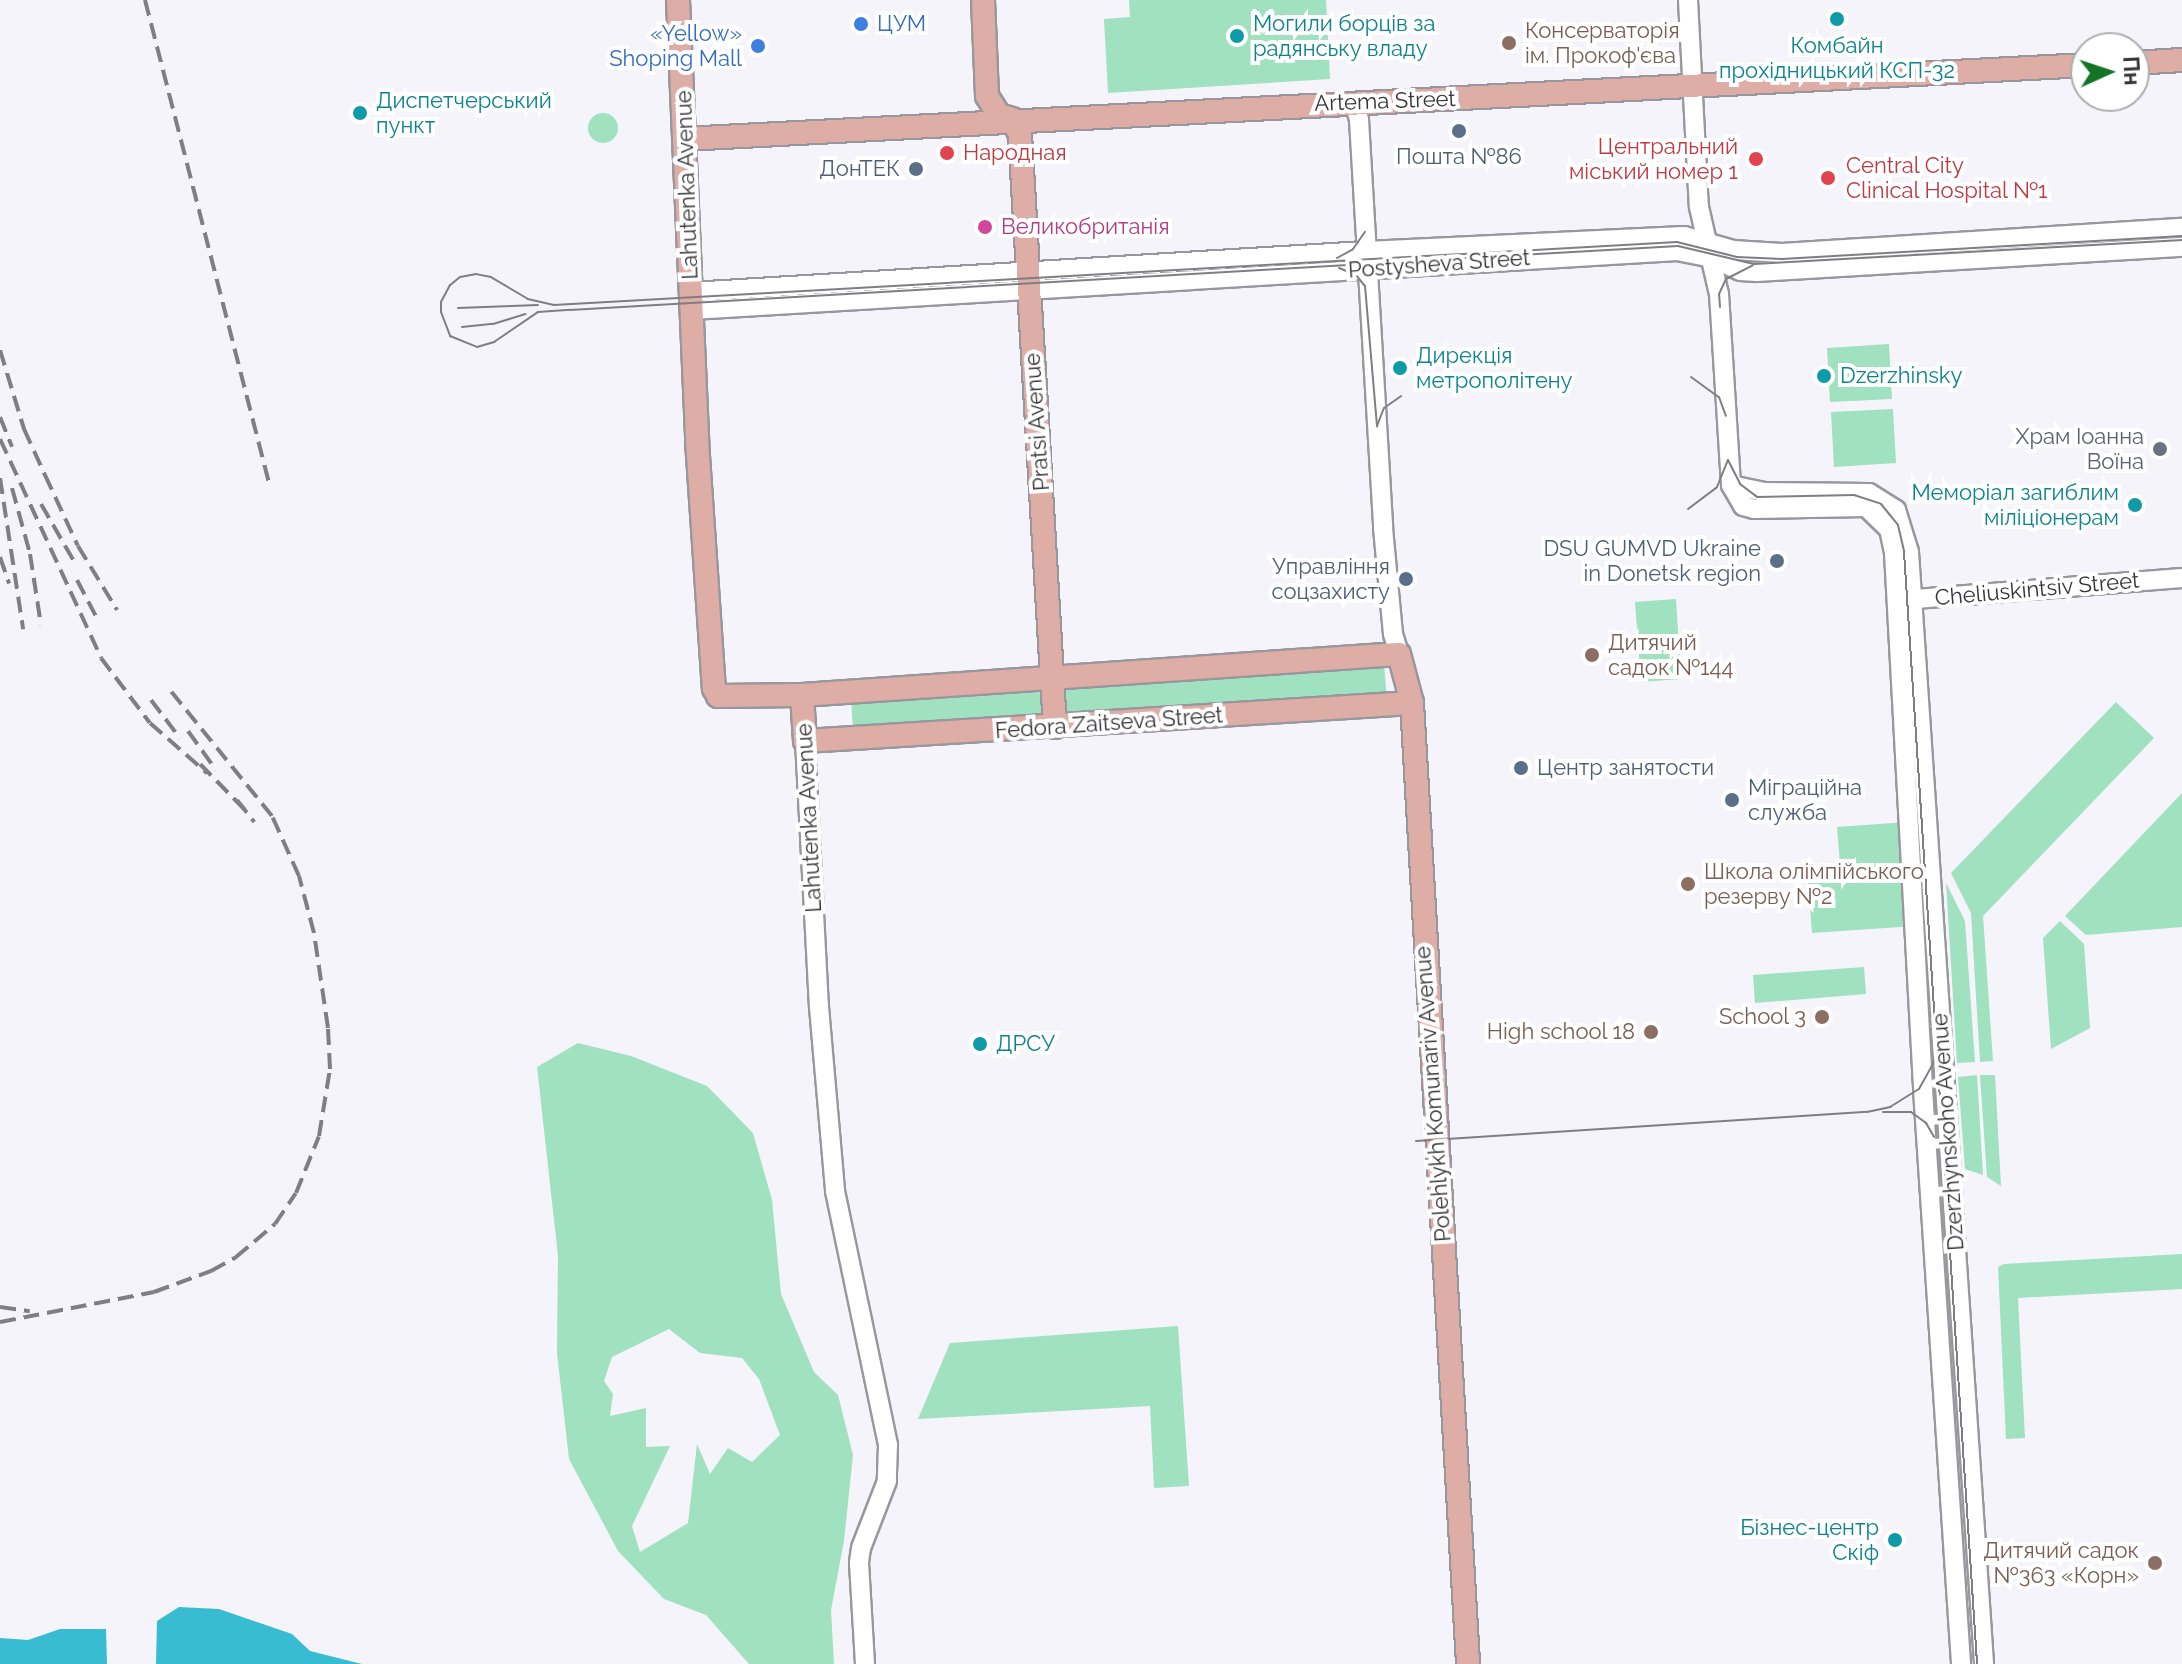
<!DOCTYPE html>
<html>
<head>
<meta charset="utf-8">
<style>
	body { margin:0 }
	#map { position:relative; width:2182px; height:1664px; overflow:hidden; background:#f5f4fb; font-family:Raleway,sans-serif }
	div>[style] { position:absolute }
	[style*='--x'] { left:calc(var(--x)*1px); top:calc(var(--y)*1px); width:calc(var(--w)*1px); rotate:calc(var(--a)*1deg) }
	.green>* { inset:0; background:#a0e1bf }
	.round { border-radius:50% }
	.water>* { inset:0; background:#38bcd2 }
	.roads { filter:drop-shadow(2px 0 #98979e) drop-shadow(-2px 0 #98979e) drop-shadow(0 2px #98979e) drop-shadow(0 -2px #98979e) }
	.tertiary>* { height:18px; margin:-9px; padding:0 9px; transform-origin:9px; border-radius:9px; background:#fff }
	.primary>* { height:22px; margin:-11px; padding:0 11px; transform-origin:11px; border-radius:11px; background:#ddada6 }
	.tram>* { height:2px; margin:-1px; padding:0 1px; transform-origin:1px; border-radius:1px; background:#7f7e82 }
	.rail>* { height:4px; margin-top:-2px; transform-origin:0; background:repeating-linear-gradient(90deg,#7f7e82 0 16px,transparent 0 24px) }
	.dots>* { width:22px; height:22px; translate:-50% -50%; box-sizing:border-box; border:4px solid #fff; border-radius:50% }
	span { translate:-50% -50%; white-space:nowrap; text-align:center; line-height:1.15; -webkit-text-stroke:8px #fff; paint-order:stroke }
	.culture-label { font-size:22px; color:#0d838f }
	.left { translate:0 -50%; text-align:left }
	.right { translate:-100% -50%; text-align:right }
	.shop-label { font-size:22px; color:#366cbe }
	.education-label { font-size:22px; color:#785e54 }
	.street-label { font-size:22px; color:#353437 }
	.health-label { font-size:22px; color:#be3a42 }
	.service-label { font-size:22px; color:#4e5e75 }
	.hotel-label { font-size:22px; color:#b23c85 }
	.worship-label { font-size:22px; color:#5b616d }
	.north { position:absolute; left:2070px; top:32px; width:80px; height:80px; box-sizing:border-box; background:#fff; border:2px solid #aeaeaf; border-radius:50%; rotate:87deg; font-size:22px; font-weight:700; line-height:32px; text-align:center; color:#353437 }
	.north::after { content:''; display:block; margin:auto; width:28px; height:36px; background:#127424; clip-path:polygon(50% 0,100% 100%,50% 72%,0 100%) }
</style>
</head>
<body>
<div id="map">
	<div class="green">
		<i style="clip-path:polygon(1129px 0,1326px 0,1330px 79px,1108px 93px,1104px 19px,1130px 17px)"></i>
		<i class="round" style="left:588px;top:113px;width:30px;height:30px"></i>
		<i style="clip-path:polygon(1889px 344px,1892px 399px,1830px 402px,1827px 348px)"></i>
		<i style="clip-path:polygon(1893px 409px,1896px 463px,1834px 467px,1831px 412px)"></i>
		<i style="clip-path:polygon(1676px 599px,1681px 679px,1641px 682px,1635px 602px)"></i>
		<i style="clip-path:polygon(1384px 664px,1387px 700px,1063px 721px,1060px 684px)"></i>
		<i style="clip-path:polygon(1043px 686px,1045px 719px,853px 731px,851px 698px)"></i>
		<i style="clip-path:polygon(2116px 702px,2154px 738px,1983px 916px,1993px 1061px,1980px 1062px,1971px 913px,1951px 873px)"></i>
		<i style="clip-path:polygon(2182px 793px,2182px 927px,2086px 935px,2065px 916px)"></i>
		<i style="clip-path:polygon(1907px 822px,1915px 926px,1812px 933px,1807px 867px,1840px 864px,1837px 827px)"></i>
		<i style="clip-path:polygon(1946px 883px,1965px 921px,1975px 1062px,1957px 1063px)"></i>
		<i style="clip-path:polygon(2060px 921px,2084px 944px,2090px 1028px,2051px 1049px,2043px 938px)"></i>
		<i style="clip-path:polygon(1864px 967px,1866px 994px,1755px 1003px,1753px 975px)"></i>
		<i style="clip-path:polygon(evenodd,578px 1043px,631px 1056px,707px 1086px,753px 1133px,772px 1200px,781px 1294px,814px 1372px,838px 1395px,853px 1455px,844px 1541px,831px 1610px,834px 1664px,749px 1664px,706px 1615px,664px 1599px,618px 1551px,569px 1459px,557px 1353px,558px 1256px,537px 1067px,578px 1043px,669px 1329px,700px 1353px,742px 1358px,759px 1379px,780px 1435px,752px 1462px,728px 1448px,710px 1474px,697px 1444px,688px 1523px,640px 1552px,632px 1526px,670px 1446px,646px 1447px,646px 1408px,610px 1416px,613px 1394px,604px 1381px,612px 1357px,669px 1329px)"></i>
		<i style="clip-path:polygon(1977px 1075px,1983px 1175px,1965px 1169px,1958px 1077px)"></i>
		<i style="clip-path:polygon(1980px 1075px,1995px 1075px,2001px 1186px,1987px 1177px)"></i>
		<i style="clip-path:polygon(2182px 1254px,2182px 1289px,2018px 1298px,2025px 1438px,2006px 1439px,1998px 1267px,2004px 1264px)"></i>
		<i style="clip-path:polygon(1178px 1326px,1189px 1486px,1154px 1488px,1150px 1406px,918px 1419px,950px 1343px)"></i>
	</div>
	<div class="water">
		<i style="clip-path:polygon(179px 1607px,219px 1609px,292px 1634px,310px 1651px,362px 1664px,156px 1664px,157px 1621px)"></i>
		<i style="clip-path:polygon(60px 1629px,106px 1629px,107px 1664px,0 1664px,0 1638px,28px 1640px)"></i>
	</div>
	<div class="roads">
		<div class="tertiary">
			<i style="--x:1688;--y:0;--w:207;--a:87"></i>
			<i style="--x:1699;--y:207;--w:89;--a:77.1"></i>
			<i style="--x:1719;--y:294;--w:191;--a:86.4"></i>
			<i style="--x:1731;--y:485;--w:24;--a:60"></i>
			<i style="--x:1743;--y:506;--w:11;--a:15"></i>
			<i style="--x:1754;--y:509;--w:112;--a:-1"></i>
			<i style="--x:1866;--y:507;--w:32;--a:44"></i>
			<i style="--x:1889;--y:529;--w:25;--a:78"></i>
			<i style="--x:1894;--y:553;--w:553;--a:86.89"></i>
			<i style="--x:1924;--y:1105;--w:560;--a:86.21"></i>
			<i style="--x:1354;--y:102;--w:19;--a:74"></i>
			<i style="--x:1359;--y:120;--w:409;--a:86.6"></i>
			<i style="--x:1383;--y:528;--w:106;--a:84.6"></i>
			<i style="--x:1393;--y:634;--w:21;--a:73"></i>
			<i style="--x:691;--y:292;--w:676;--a:-3.48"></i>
			<i style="--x:1366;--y:251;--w:318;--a:-2.7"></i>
			<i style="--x:1684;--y:236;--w:51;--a:15.9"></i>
			<i style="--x:1733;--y:250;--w:49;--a:3.5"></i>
			<i style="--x:1782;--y:253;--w:401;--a:-3.6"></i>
			<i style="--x:692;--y:310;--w:987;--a:-3.43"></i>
			<i style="--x:1677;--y:251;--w:33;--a:11"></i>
			<i style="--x:1709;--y:257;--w:34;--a:24"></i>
			<i style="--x:1740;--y:271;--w:17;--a:3"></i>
			<i style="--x:1757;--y:272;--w:426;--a:-3.4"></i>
			<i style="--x:1731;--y:485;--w:33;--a:12"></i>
			<i style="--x:1763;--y:492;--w:106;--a:0.5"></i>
			<i style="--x:1869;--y:493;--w:32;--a:32"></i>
			<i style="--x:1896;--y:510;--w:44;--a:72.8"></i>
			<i style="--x:1909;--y:552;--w:1115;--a:86.14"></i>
			<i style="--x:1907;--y:603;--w:9;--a:-27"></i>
			<i style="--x:1915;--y:599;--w:268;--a:-4.5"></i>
			<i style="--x:805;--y:741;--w:266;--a:87"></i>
			<i style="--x:819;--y:1007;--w:185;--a:85"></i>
			<i style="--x:835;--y:1191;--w:259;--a:78.2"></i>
			<i style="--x:888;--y:1445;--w:36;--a:92"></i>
			<i style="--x:887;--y:1481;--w:72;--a:111.2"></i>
			<i style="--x:861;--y:1548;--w:15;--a:98"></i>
			<i style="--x:859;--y:1563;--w:101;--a:86.6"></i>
		</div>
		<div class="primary">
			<i style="--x:678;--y:0;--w:441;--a:87.5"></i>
			<i style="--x:697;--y:441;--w:248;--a:86.1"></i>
			<i style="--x:714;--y:688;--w:9;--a:63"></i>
			<i style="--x:718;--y:696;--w:84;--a:-0.7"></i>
			<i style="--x:802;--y:695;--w:46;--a:86.3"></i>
			<i style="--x:805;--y:741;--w:608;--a:-3.58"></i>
			<i style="--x:983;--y:0;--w:96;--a:87.6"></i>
			<i style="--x:987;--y:96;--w:22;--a:58"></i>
			<i style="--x:999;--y:115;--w:14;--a:17"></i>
			<i style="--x:2134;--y:63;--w:48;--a:-3.6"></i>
			<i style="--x:1013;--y:120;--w:17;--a:65"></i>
			<i style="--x:1020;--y:135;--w:593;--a:86.62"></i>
			<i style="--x:684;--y:139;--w:1404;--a:-3.02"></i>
			<i style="--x:802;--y:695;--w:598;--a:-3.93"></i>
			<i style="--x:1399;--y:654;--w:51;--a:75.1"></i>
			<i style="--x:1412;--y:703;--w:963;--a:86.66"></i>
		</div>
	</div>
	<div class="tram">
		<i style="--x:2182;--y:236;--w:401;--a:176.7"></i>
		<i style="--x:1782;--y:259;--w:45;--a:-177.5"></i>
		<i style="--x:1737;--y:257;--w:62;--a:-166"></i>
		<i style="--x:1677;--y:242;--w:1125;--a:176.79"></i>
		<i style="--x:554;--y:305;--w:27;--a:-167"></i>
		<i style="--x:528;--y:299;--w:43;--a:-149.3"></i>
		<i style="--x:491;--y:277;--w:15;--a:-169"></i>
		<i style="--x:476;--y:274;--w:16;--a:169"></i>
		<i style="--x:460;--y:277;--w:13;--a:141"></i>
		<i style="--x:450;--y:285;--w:19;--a:118"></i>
		<i style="--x:441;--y:302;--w:10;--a:90"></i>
		<i style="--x:441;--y:312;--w:26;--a:69"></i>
		<i style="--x:450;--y:336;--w:29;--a:22"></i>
		<i style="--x:477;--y:347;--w:18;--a:-16"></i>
		<i style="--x:494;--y:342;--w:53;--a:-34.3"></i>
		<i style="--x:538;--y:312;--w:32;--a:-4"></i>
		<i style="--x:570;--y:310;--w:1110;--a:-3.31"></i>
		<i style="--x:1678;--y:246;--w:78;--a:13.3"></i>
		<i style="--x:1754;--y:264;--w:429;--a:-3.2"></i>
		<i style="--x:1337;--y:258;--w:18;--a:-29"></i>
		<i style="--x:1353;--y:249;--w:21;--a:-55"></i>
		<i style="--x:1339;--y:268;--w:18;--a:22"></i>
		<i style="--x:1356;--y:275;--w:14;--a:51"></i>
		<i style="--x:1365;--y:286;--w:141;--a:85.1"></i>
		<i style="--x:1720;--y:307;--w:13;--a:-94"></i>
		<i style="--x:1719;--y:294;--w:17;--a:-65"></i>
		<i style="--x:1726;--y:279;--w:30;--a:-27"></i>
		<i style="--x:458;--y:308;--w:80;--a:-2.1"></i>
		<i style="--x:462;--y:327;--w:31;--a:-6"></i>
		<i style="--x:493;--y:324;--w:34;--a:-17"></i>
		<i style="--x:1691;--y:377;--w:34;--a:36"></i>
		<i style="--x:1719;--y:397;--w:20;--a:70"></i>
		<i style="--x:1377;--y:426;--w:19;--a:-69"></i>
		<i style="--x:1384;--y:408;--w:21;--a:-35"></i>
		<i style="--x:1728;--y:460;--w:27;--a:63"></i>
		<i style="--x:1740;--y:484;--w:21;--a:37"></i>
		<i style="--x:1757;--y:497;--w:97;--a:-1.2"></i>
		<i style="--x:1854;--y:495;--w:28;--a:18"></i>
		<i style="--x:1881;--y:504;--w:27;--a:51"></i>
		<i style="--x:1898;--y:525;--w:28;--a:77"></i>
		<i style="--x:1904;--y:552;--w:1114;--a:86.24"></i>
		<i style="--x:1688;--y:509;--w:36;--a:-37"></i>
		<i style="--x:1717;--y:487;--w:29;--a:-68"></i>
		<i style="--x:1883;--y:1112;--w:28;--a:0"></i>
		<i style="--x:1911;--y:1112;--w:19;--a:36"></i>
		<i style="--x:1926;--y:1123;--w:16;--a:60"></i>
		<i style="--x:1416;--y:1141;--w:452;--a:-3.7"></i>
		<i style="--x:1867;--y:1112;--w:24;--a:-12"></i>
		<i style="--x:1890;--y:1107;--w:34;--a:-32"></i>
		<i style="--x:1919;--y:1089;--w:33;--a:-61"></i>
	</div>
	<div class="rail">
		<i style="--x:145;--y:0;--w:500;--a:75.6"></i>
		<i style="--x:0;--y:350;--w:83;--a:73.1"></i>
		<i style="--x:24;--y:429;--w:51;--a:65.5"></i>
		<i style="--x:45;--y:475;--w:78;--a:65.1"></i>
		<i style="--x:78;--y:546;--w:75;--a:58.6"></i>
		<i style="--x:0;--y:417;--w:32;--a:68"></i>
		<i style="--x:0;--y:439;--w:241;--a:65.2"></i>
		<i style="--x:101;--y:658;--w:81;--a:53"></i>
		<i style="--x:150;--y:723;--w:76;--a:41.3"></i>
		<i style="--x:0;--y:478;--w:153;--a:81.3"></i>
		<i style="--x:12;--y:488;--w:68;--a:74.7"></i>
		<i style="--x:30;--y:554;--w:72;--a:81.2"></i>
		<i style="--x:41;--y:504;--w:68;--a:60"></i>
		<i style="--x:0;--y:557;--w:28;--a:71"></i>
		<i style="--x:77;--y:580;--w:47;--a:62.4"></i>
		<i style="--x:151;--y:700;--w:48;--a:52.7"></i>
		<i style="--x:188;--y:731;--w:48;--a:54.3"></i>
		<i style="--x:200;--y:764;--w:63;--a:45.6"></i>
		<i style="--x:237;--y:800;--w:28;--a:52"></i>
		<i style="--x:0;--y:1307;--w:30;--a:8"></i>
		<i style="--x:0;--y:1322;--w:157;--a:-11"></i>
		<i style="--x:154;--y:1292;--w:61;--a:-20.2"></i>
		<i style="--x:211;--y:1271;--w:29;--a:-29"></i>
		<i style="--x:236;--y:1257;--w:51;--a:-40.2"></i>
		<i style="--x:275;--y:1224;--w:37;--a:-56"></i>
		<i style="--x:296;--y:1193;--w:61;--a:-68"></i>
		<i style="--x:319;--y:1136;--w:68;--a:-80.7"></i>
		<i style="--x:330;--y:1069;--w:41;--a:-92.8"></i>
		<i style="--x:328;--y:1028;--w:96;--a:-98.4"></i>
		<i style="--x:314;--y:933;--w:59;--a:-104.7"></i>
		<i style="--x:299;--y:876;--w:66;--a:-114.2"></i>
		<i style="--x:272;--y:816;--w:164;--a:-129"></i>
	</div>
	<div class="dots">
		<i style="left:1837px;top:19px;background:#0f9aa8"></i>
		<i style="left:861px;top:24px;background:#3f7fe0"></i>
		<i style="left:1237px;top:36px;background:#0f9aa8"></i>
		<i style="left:1509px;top:43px;background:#8d6e63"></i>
		<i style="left:758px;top:46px;background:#3f7fe0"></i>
		<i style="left:360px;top:113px;background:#0f9aa8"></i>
		<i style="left:1459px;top:131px;background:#5c6f8a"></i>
		<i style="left:947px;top:153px;background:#e0444e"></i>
		<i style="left:1756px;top:159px;background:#e0444e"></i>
		<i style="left:916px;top:169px;background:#5c6f8a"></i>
		<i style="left:1828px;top:178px;background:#e0444e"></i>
		<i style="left:985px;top:227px;background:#d1479c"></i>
		<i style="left:1400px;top:368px;background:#0f9aa8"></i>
		<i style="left:1824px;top:376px;background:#0f9aa8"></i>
		<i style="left:2160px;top:449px;background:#6b7280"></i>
		<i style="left:2135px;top:505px;background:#0f9aa8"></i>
		<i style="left:1777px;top:561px;background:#5c6f8a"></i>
		<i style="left:1406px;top:579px;background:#5c6f8a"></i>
		<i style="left:1592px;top:655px;background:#8d6e63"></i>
		<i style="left:1521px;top:768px;background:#5c6f8a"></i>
		<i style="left:1732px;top:800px;background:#5c6f8a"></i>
		<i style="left:1688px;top:884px;background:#8d6e63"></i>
		<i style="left:1822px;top:1017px;background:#8d6e63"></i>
		<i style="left:1651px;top:1032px;background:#8d6e63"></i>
		<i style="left:980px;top:1044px;background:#0f9aa8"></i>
		<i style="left:1895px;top:1540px;background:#0f9aa8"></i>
		<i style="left:2155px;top:1563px;background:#8d6e63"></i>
	</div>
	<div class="culture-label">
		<span class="left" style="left:1253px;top:36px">Могили борців за<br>радянську владу</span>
		<span style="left:1837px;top:58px">Комбайн<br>прохідницький КСП-32</span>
		<span class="left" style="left:376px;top:113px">Диспетчерський<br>пункт</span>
		<span class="left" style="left:1416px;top:368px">Дирекція<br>метрополітену</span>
		<span class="left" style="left:1840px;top:376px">Dzerzhinsky</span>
		<span class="right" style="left:2119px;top:505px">Меморіал загиблим<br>міліціонерам</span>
		<span class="left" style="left:996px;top:1044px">ДРСУ</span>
		<span class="right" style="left:1879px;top:1540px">Бізнес-центр<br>Скіф</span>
	</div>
	<div class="shop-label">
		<span class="left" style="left:877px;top:24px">ЦУМ</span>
		<span class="right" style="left:742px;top:46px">«Yellow»<br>Shoping Mall</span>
	</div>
	<div class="education-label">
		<span class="left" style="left:1525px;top:43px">Консерваторія<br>ім. Прокоф'єва</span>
		<span class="left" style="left:1608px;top:655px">Дитячий<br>садок №144</span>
		<span class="left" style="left:1704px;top:884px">Школа олімпійського<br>резерву №2</span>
		<span class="right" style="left:1806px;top:1017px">School 3</span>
		<span class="right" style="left:1635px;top:1032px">High school 18</span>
		<span class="right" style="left:2139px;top:1563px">Дитячий садок<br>№363 «Корн»</span>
	</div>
	<div class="street-label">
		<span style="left:1385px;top:101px;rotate:-2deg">Artema Street</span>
		<span style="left:687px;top:185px;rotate:-92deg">Lahutenka Avenue</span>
		<span style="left:1439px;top:264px;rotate:-4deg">Postysheva Street</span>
		<span style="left:1037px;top:422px;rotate:-94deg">Pratsi Avenue</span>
		<span style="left:2037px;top:589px;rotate:-5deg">Cheliuskintsiv Street</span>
		<span style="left:1109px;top:723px;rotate:-4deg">Fedora Zaitseva Street</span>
		<span style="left:809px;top:818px;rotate:-93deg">Lahutenka Avenue</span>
		<span style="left:1433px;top:1094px;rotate:-94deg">Polehlykh Komunariv Avenue</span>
		<span style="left:1948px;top:1132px;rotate:-94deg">Dzerzhynskoho Avenue</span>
	</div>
	<div class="health-label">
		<span class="right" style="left:1738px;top:159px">Центральний<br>міський номер 1</span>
		<span class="left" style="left:963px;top:153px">Народная</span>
		<span class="left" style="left:1846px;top:178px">Central City<br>Clinical Hospital №1</span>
	</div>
	<div class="service-label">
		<span style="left:1459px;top:157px">Пошта №86</span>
		<span class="right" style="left:900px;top:169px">ДонТЕК</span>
		<span class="right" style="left:1761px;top:561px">DSU GUMVD Ukraine<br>in Donetsk region</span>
		<span class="right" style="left:1390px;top:579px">Управління<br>соцзахисту</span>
		<span class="left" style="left:1537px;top:768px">Центр занятости</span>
		<span class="left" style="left:1748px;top:800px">Міграційна<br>служба</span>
	</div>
	<div class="hotel-label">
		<span class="left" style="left:1001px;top:227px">Великобританія</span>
	</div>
	<div class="worship-label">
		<span class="right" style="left:2144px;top:449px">Храм Іоанна<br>Воїна</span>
	</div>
	<div class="north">Пн</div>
</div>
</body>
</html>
